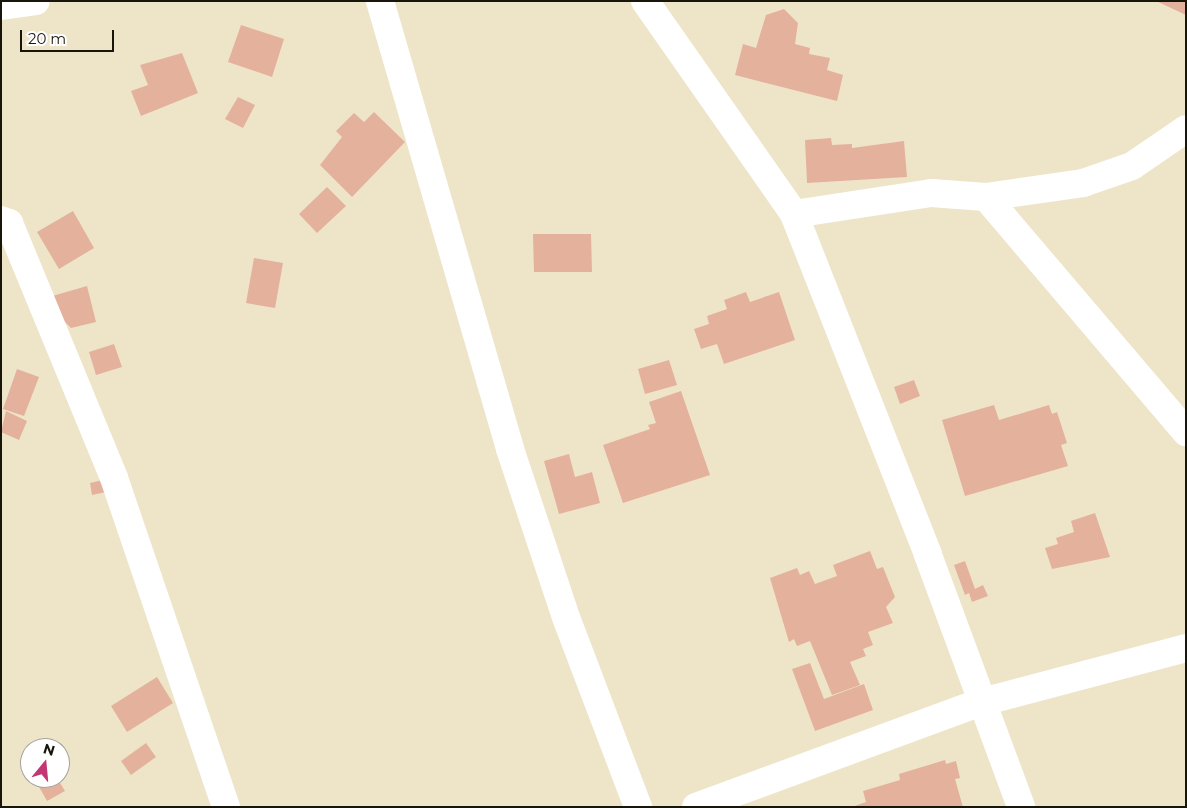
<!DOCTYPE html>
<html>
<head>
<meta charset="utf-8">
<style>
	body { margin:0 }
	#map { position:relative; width:1187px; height:808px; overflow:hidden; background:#eee5c9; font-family:Montserrat,sans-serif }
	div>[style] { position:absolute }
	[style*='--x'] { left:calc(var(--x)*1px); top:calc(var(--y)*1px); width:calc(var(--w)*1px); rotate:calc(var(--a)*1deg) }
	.building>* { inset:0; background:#e4b19d }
	.minor>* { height:28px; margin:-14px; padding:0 14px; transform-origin:14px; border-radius:14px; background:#fff }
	span { translate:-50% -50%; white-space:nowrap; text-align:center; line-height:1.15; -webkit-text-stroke:4.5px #fff; paint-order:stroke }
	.frame { position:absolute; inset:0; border:2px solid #18150b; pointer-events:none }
	.north { position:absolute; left:20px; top:738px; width:50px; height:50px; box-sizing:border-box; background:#fff; border:1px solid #a3a19d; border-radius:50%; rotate:17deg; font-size:14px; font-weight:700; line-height:20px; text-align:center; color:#18150b }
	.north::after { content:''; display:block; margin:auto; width:18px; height:22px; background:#c13874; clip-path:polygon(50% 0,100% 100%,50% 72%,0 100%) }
	.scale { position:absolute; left:20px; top:30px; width:94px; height:22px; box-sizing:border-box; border:2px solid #18150b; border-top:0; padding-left:6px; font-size:15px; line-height:18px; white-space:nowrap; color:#18150b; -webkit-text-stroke:4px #fff; paint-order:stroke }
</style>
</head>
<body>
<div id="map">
	<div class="building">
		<i style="clip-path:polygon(1156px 1px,1186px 1px,1186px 15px)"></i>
		<i style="clip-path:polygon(784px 9px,798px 23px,795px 44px,810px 48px,809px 54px,830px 58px,827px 70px,843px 75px,837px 101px,735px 75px,743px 44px,756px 48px,766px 15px)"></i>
		<i style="clip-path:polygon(241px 25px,284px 39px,272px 77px,228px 62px)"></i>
		<i style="clip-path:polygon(182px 53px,198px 93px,141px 116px,131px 91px,148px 85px,140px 65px)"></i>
		<i style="clip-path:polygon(238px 97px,255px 105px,243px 128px,225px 119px)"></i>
		<i style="clip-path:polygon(374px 112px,405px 142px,352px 197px,320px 165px,342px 137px,336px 131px,354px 113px,364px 122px)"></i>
		<i style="clip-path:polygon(831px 138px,832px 145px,852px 144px,852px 148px,904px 141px,907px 177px,807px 183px,805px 140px)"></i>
		<i style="clip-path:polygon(327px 187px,346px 206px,317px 233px,299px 214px)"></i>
		<i style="clip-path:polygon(73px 211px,94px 248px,59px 269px,37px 232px)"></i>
		<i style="clip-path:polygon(533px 234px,591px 234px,592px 272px,534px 272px)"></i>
		<i style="clip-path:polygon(254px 258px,283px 263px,275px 308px,246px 303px)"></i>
		<i style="clip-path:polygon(87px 286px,96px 322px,71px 328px,42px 299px)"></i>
		<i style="clip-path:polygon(746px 292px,750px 302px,779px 292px,795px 340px,724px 364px,717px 344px,701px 349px,694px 329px,709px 324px,707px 316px,727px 309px,724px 300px)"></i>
		<i style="clip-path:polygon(114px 344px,122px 367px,96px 375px,89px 352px)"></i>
		<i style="clip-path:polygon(669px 360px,677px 385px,645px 394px,638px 369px)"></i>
		<i style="clip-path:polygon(17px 369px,39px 377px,24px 416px,3px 409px)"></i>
		<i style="clip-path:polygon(914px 380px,920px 396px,900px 404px,894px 387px)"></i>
		<i style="clip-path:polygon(681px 391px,710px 475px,623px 503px,603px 445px,650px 429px,648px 425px,656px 423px,649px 402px)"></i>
		<i style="clip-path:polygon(994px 405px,999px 420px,1049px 405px,1052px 414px,1057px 412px,1067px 443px,1061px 445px,1068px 466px,965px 496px,942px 420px)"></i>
		<i style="clip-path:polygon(6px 411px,27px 421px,19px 440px,1px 432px)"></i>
		<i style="clip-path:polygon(569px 454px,575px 477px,592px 472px,600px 503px,559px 514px,544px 461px)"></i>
		<i style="clip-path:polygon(103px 480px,106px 492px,92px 495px,90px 483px)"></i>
		<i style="clip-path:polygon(1095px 513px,1110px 557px,1052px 569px,1045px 548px,1058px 544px,1056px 538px,1074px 532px,1071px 521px)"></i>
		<i style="clip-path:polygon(870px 551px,877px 569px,883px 567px,895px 597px,886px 607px,893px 623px,868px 632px,873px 645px,863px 649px,866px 656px,850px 662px,860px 685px,832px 695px,810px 641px,797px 646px,794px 639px,789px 642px,770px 578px,797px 568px,800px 575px,809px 571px,815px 584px,837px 576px,833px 565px)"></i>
		<i style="clip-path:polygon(965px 561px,975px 589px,983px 585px,988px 596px,972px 602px,969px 593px,965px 595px,954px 565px)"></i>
		<i style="clip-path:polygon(810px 663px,824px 699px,864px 684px,873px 710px,815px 731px,792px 669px)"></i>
		<i style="clip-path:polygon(157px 677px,173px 703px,127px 732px,111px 706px)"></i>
		<i style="clip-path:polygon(146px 743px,156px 757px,131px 775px,121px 761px)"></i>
		<i style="clip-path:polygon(945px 760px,946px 764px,956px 761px,960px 778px,955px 779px,963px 807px,852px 807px,866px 802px,863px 791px,900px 780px,899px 774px)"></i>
		<i style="clip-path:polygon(34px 778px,57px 778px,65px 791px,47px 801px)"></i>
	</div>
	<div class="minor">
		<i style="--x:380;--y:1;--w:466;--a:73.8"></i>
		<i style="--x:510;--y:449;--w:180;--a:71.6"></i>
		<i style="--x:567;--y:620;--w:200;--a:69.2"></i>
		<i style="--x:645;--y:1;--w:260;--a:55"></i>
		<i style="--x:794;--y:214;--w:366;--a:68.5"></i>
		<i style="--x:928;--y:555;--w:269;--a:69.7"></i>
		<i style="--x:1;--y:6;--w:35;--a:-8"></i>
		<i style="--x:986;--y:197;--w:309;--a:49.6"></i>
		<i style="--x:794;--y:214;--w:139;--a:-8.7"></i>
		<i style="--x:931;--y:193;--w:55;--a:4.2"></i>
		<i style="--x:986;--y:197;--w:98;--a:-8.2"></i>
		<i style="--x:1083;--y:183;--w:52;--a:-19.1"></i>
		<i style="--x:1132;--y:166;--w:65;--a:-34.4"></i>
		<i style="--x:1;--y:220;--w:9;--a:21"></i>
		<i style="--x:9;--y:223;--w:276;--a:67.6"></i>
		<i style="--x:114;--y:478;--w:348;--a:71.2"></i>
		<i style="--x:696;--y:807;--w:305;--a:-20.2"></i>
		<i style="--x:982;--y:702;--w:211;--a:-14.8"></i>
	</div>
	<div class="frame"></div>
	<div class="north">N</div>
	<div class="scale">20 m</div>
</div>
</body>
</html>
